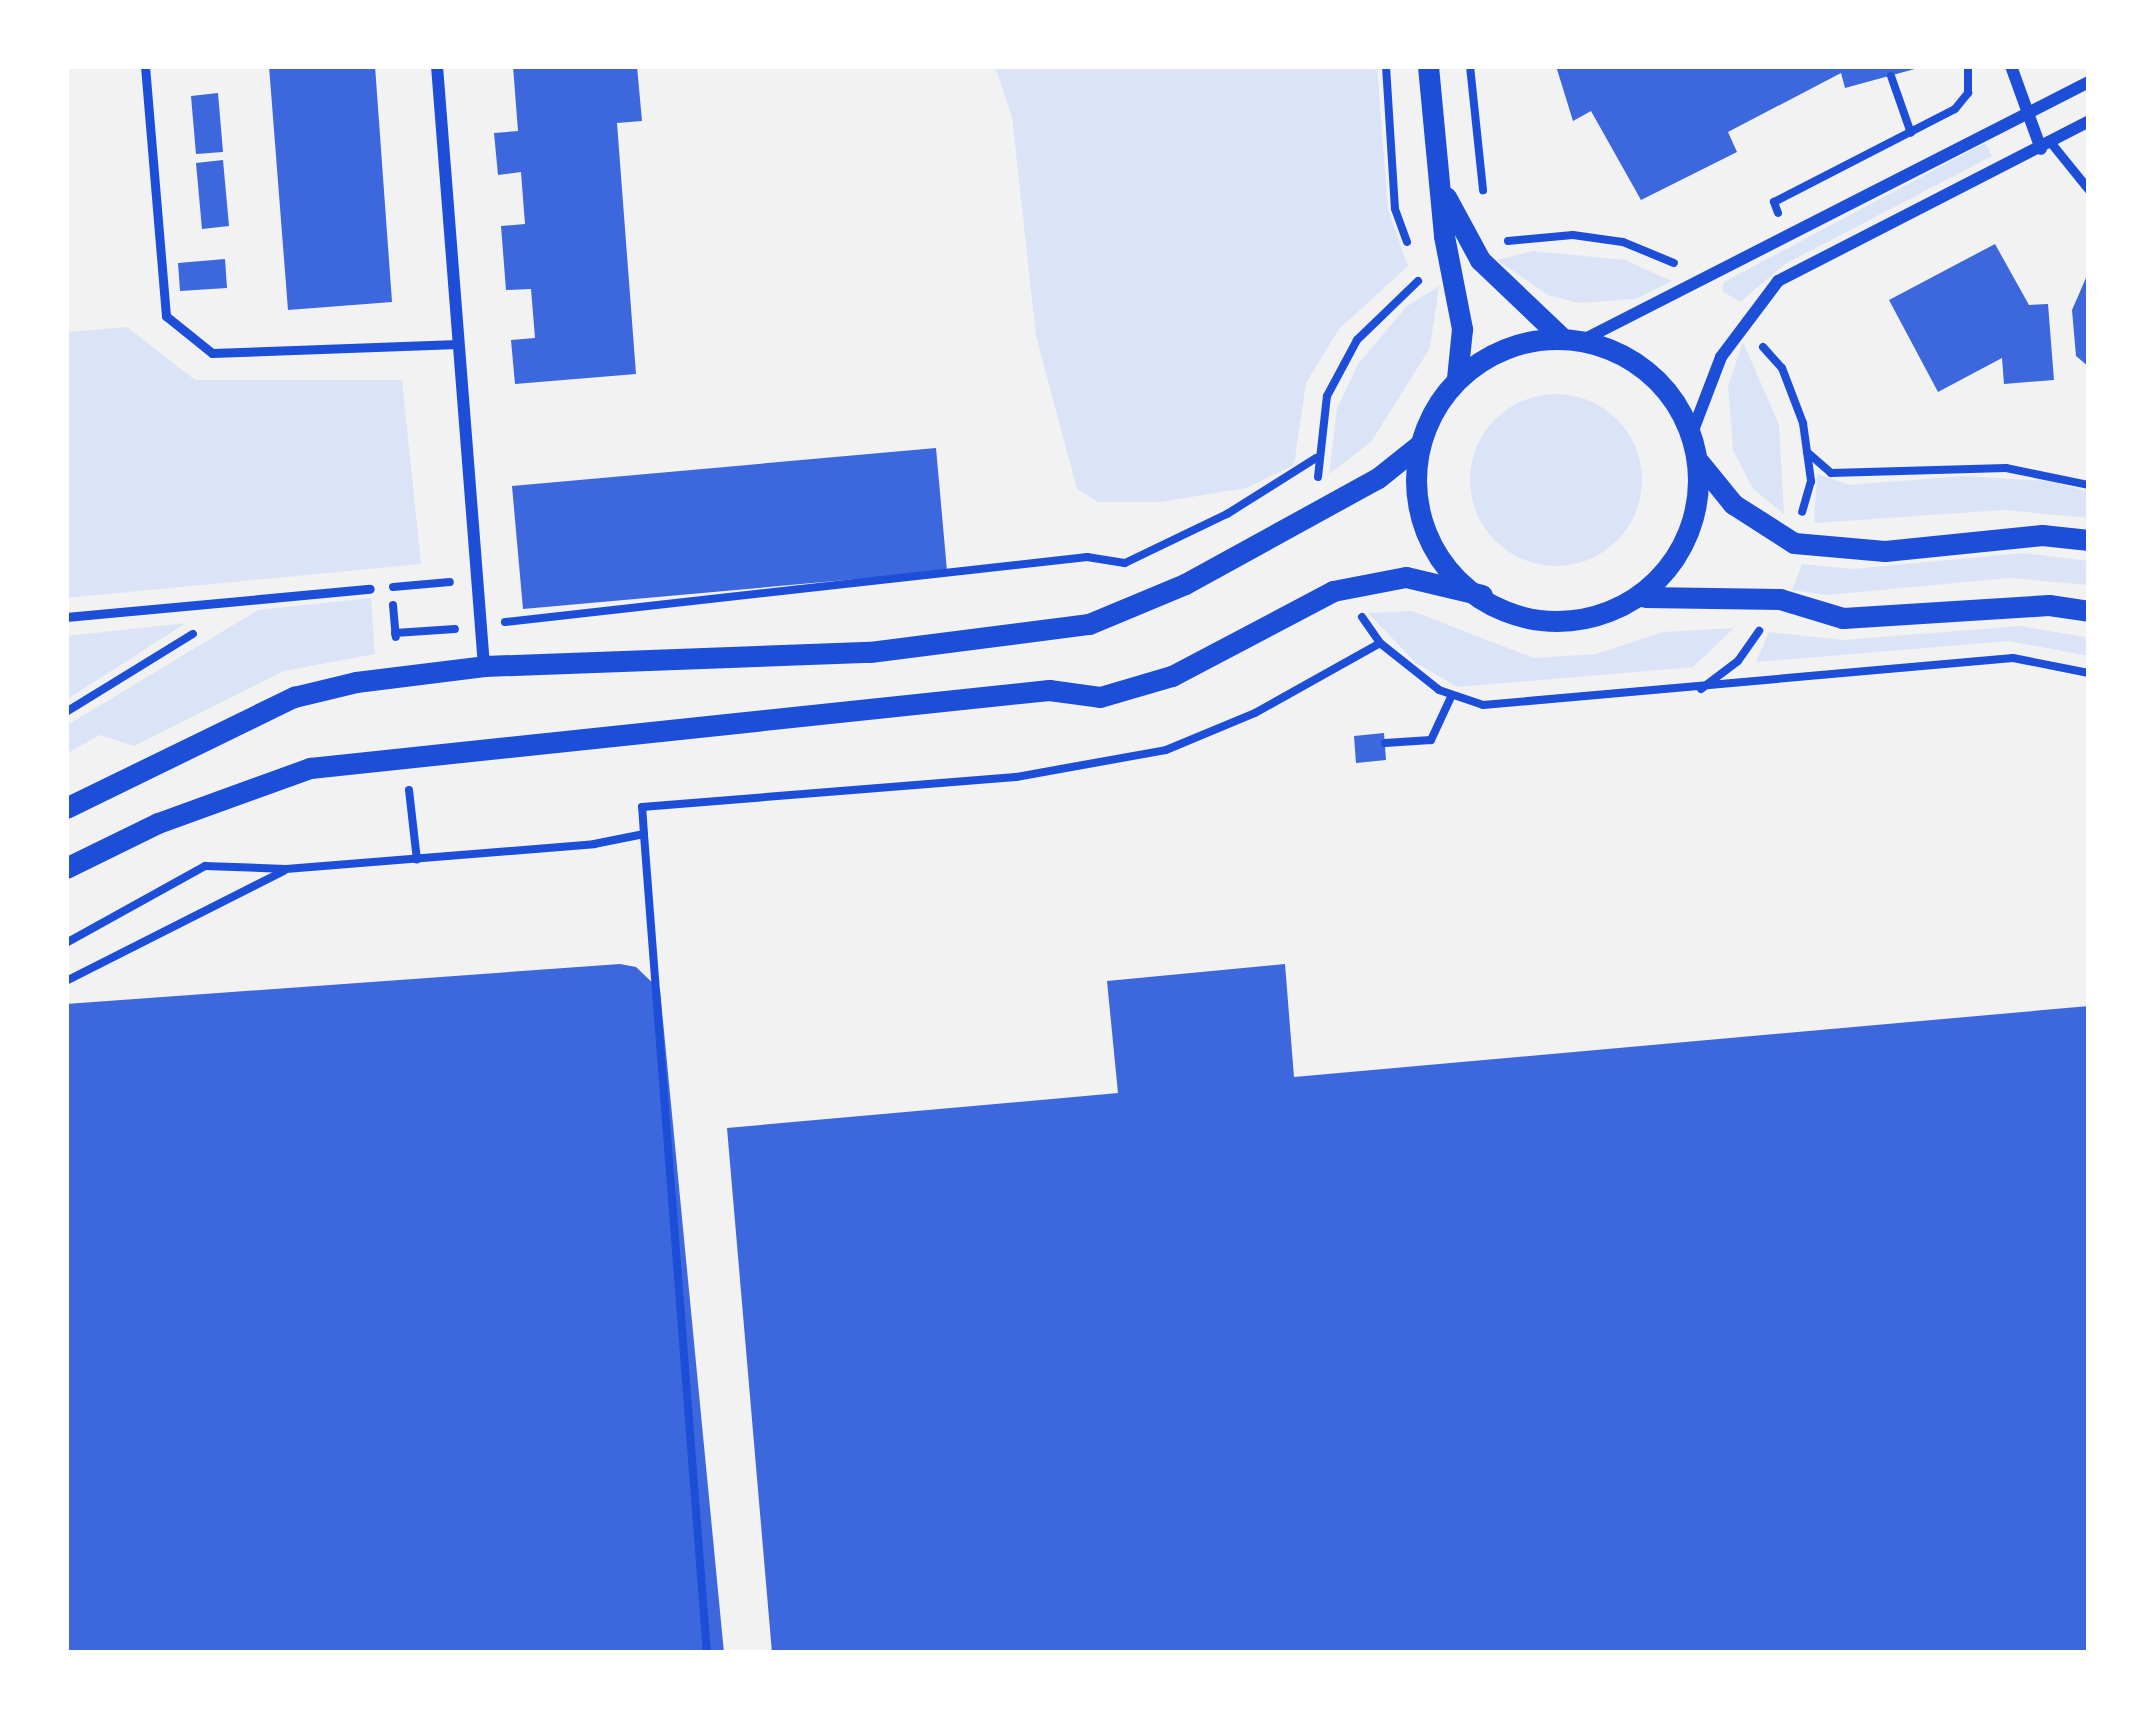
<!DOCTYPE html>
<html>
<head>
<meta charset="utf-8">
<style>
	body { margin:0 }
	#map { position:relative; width:2155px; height:1719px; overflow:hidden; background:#f2f2f2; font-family:Quicksand,sans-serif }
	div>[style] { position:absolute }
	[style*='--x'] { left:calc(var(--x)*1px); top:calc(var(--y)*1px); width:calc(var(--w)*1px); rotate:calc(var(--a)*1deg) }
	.green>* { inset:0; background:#dbe4f7 }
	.round { border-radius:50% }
	.building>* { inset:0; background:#3d67dc }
	.path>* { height:8px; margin:-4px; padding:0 4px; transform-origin:4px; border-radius:4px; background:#1d4ed8 }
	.service>* { height:9px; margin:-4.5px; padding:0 4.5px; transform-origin:4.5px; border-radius:4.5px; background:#1d4ed8 }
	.minor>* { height:12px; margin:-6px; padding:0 6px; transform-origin:6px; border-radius:6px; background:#1d4ed8 }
	.tertiary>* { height:21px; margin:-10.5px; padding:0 10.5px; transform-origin:10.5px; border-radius:10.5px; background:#1d4ed8 }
	.tertiary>.ring { margin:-10.5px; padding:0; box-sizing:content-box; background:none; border:21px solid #1d4ed8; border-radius:50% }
	span { translate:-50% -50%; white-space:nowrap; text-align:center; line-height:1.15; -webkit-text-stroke:9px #fff; paint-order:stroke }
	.frame { position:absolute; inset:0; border:69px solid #fff; pointer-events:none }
</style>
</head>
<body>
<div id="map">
	<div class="green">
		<i style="clip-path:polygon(995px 66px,1377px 66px,1388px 209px,1408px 266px,1339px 329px,1306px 383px,1294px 465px,1246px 488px,1161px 502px,1098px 502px,1077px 489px,1036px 336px,1012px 117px)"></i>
		<i style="clip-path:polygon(1985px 143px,1992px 156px,1785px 264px,1740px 302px,1722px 291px,1724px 282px)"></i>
		<i style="clip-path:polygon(1533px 251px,1625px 260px,1672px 281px,1636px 299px,1578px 303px,1548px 295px,1497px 260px)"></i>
		<i style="clip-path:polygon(1439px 286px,1430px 348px,1371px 442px,1329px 474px,1337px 409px,1358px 364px,1407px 306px)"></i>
		<i style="clip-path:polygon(127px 327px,195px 380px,402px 380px,421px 564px,66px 598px,66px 332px)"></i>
		<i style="clip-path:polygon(1743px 342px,1779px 425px,1784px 514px,1753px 489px,1733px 450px,1728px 386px)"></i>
		<i class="round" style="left:1470px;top:394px;width:172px;height:172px"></i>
		<i style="clip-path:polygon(1817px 474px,1850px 485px,1963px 476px,2048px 481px,2089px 492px,2089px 518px,2004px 510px,1814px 523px)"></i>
		<i style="clip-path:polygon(2023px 553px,2089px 561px,2089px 585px,2009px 578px,1827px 595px,1792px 590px,1802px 564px,1853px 569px)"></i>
		<i style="clip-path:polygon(371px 598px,375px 654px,284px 671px,134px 746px,100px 735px,66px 754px,66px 726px,258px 610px)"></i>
		<i style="clip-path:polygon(1412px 611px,1534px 658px,1596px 654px,1663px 632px,1734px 628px,1693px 667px,1458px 687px,1416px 663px,1368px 613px)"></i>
		<i style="clip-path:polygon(186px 623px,66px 700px,66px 636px)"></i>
		<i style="clip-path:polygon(2019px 626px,2085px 637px,2089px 656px,2009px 641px,1756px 662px,1769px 632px,1844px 640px)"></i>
	</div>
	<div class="building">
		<i style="clip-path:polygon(269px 66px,375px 66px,392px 302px,288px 310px)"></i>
		<i style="clip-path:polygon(513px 66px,637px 66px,642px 121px,617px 123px,636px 374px,515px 384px,511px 340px,535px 338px,531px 289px,506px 290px,501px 226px,525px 224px,521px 172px,498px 175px,494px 133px,518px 131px)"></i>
		<i style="clip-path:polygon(1556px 66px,1922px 66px,1922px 67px,1845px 88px,1841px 73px,1728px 132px,1737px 152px,1641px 200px,1591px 111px,1573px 121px)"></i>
		<i style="clip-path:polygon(218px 93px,223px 152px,196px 154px,191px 96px)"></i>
		<i style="clip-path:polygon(223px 160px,229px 226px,202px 229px,196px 163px)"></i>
		<i style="clip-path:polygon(1995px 244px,2029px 305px,2048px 304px,2054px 380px,2004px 384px,2002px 358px,1938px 392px,1889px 300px)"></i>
		<i style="clip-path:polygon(225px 259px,227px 288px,180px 291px,178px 263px)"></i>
		<i style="clip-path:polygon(2089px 271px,2089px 367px,2076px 356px,2072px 310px)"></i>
		<i style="clip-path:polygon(936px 448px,947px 571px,523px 609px,512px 486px)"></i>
		<i style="clip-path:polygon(1384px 733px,1386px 760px,1356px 763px,1354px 736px)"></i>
		<i style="clip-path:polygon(620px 964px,636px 967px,660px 990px,724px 1653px,66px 1653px,66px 1004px)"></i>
		<i style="clip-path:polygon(1285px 964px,1294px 1077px,2089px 1006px,2089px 1653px,772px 1653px,727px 1128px,1118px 1093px,1107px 981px)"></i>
	</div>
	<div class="path">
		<i style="--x:1386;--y:66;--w:143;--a:86.4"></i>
		<i style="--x:1395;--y:209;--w:35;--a:70"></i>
		<i style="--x:1470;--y:66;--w:125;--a:84"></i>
		<i style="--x:1891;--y:76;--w:60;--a:70.7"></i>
		<i style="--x:1778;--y:213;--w:12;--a:-110"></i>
		<i style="--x:1774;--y:202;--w:203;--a:-27.2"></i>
		<i style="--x:1955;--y:109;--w:21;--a:-51"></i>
		<i style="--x:1968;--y:93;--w:27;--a:-90"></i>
		<i style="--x:1508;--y:241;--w:65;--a:-5.3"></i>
		<i style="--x:1573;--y:235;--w:50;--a:8"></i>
		<i style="--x:1623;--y:242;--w:55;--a:22.4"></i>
		<i style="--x:1763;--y:347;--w:28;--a:48"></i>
		<i style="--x:1782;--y:368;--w:59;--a:69.1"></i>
		<i style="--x:1803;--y:423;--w:59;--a:82.1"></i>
		<i style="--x:1811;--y:481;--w:32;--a:106"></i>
		<i style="--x:1807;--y:452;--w:32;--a:41"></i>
		<i style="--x:1831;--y:473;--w:175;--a:-1.6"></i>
		<i style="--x:2006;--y:468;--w:85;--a:11.6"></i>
		<i style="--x:1318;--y:477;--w:81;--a:-83.7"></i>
		<i style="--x:1327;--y:396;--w:64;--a:-61.8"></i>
		<i style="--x:1357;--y:340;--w:85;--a:-44"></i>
		<i style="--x:393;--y:587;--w:57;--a:-5"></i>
		<i style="--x:393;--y:605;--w:32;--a:85"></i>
		<i style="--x:1362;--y:617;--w:32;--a:55"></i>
		<i style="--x:1380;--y:643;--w:75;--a:38.5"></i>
		<i style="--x:1439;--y:690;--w:46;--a:18.8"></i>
		<i style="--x:1483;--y:705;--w:532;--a:-5.07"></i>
		<i style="--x:2013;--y:658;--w:77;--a:11.2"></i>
		<i style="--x:505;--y:622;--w:586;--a:-6.37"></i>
		<i style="--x:1087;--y:557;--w:38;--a:9"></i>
		<i style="--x:1125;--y:563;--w:113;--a:-25.7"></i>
		<i style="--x:1227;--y:514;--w:105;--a:-32.2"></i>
		<i style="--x:395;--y:633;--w:60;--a:-3.8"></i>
		<i style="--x:1701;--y:689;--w:46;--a:-37.1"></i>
		<i style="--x:1738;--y:661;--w:37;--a:-55"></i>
		<i style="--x:66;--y:712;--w:149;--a:-31.6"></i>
		<i style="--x:1385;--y:743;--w:46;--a:-3.7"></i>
		<i style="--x:1431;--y:740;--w:47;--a:-65.1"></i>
		<i style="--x:409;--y:790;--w:70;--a:83.5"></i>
		<i style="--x:644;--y:835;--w:820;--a:85.6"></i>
		<i style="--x:66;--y:943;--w:159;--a:-29"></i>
		<i style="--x:205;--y:866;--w:81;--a:2.1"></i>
		<i style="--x:286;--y:869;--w:309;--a:-4.6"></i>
		<i style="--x:594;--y:844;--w:51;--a:-11.3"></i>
		<i style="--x:644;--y:834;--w:27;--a:-94"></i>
		<i style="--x:642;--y:807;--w:375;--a:-4.6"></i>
		<i style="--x:1016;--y:777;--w:152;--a:-10.2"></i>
		<i style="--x:1166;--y:750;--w:96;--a:-22.6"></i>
		<i style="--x:1255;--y:713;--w:143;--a:-29.2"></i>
		<i style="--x:66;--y:981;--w:244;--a:-26.8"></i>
	</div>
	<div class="service">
		<i style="--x:145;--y:66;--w:251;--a:85.2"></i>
		<i style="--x:166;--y:316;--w:59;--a:38.8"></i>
		<i style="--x:212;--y:353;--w:246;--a:-2.1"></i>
		<i style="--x:2051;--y:143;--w:60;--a:51"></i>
		<i style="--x:66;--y:617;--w:305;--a:-5.3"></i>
	</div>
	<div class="minor">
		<i style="--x:437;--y:66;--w:602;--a:85.52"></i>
		<i style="--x:2011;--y:66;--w:88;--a:70.1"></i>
		<i style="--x:1583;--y:340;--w:568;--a:-27.02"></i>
		<i style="--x:1692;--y:433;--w:81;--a:-69.1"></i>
		<i style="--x:1721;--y:357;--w:95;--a:-53.1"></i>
		<i style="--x:1778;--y:281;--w:350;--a:-27.2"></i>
	</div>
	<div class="tertiary">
		<i style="--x:1428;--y:66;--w:171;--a:84.6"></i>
		<i style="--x:1444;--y:236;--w:95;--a:79"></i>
		<i style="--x:1462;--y:329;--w:49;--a:95.8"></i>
		<i style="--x:1446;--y:197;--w:72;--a:61.6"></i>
		<i style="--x:1480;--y:260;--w:113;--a:43.6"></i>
		<i class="ring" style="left:1416px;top:339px;width:261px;height:261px"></i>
		<i style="--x:1699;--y:462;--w:54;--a:51"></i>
		<i style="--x:1733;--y:504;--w:72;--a:32.6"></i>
		<i style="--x:1794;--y:543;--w:91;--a:5"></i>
		<i style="--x:1885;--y:551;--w:158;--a:-5.8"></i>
		<i style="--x:2042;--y:535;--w:47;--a:6.1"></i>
		<i style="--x:1645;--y:597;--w:135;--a:0.8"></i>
		<i style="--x:1780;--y:599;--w:66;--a:16.8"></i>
		<i style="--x:1843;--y:618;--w:206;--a:-3.6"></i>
		<i style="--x:2049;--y:605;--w:40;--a:8.5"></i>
		<i style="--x:66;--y:808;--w:254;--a:-26"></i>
		<i style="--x:294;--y:697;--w:64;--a:-13.6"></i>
		<i style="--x:356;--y:682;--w:129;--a:-7.1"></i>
		<i style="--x:484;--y:666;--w:386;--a:-2.1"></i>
		<i style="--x:870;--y:652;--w:221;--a:-7.3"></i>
		<i style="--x:1089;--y:624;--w:104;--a:-22.6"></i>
		<i style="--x:1185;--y:584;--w:220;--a:-28.8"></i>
		<i style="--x:1378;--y:478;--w:51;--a:-38.7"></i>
		<i style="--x:66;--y:868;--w:102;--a:-26.1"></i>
		<i style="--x:158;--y:823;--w:162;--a:-19.9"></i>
		<i style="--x:310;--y:768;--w:743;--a:-6.03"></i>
		<i style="--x:1049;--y:690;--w:51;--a:7.8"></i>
		<i style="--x:1100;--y:697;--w:75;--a:-16.3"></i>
		<i style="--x:1172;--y:676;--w:182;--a:-27.8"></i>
		<i style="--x:1333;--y:591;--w:74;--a:-10.9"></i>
		<i style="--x:1406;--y:577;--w:78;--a:13.3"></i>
	</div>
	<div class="frame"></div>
</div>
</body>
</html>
